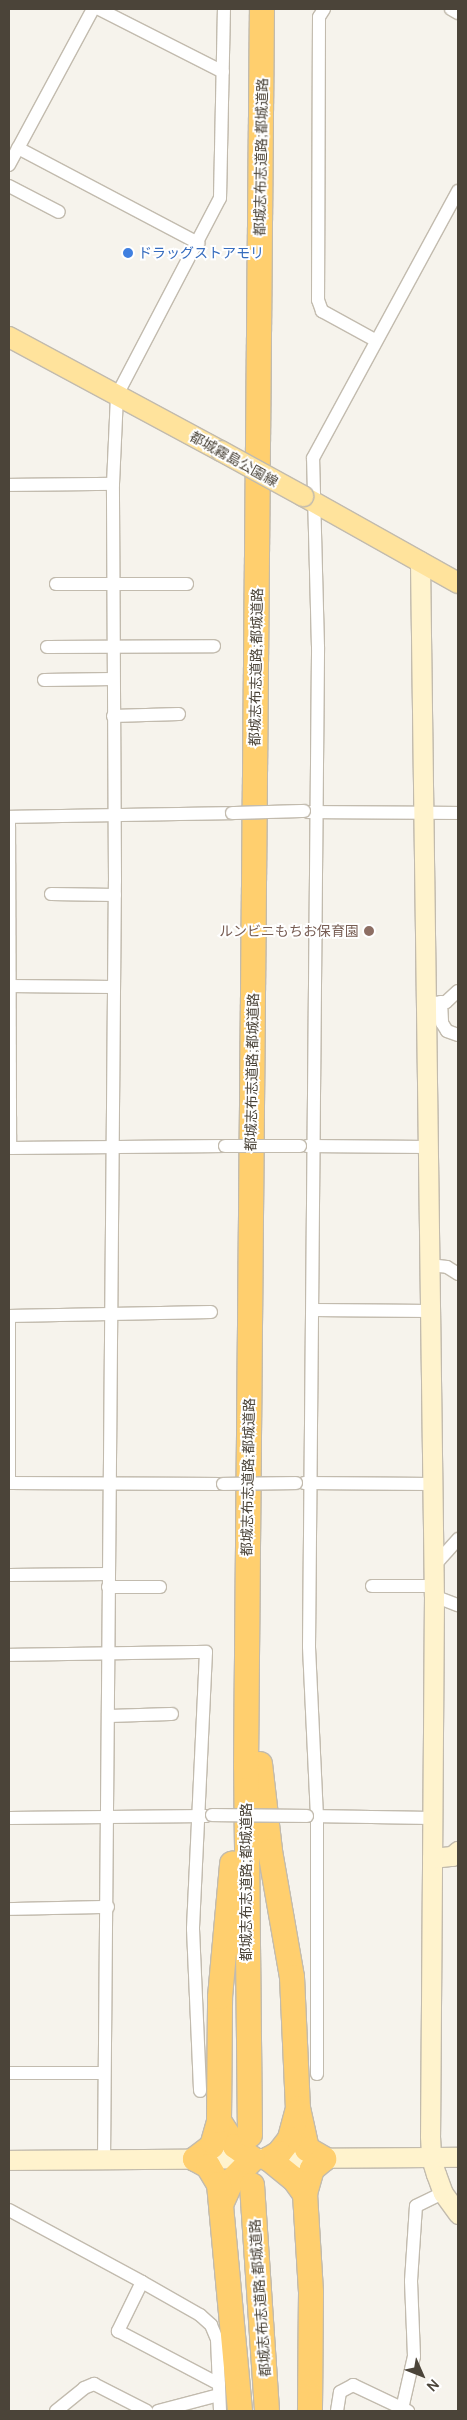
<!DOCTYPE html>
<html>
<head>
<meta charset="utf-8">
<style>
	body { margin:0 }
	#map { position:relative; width:467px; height:2420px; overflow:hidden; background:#f6f3ec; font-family:Manrope,"Noto Sans JP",sans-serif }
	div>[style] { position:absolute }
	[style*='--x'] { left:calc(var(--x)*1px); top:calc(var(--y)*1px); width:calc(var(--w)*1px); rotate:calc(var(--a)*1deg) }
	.roads { filter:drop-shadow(1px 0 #c2bbae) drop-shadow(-1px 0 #c2bbae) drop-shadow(0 1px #c2bbae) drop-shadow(0 -1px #c2bbae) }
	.street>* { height:12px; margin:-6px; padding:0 6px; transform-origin:6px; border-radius:6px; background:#fff }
	.secondary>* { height:19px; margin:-9.5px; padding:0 9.5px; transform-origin:9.5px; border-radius:9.5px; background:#fff3cd }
	.primary>* { height:20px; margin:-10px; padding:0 10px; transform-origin:10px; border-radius:10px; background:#ffe39c }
	.highway>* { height:24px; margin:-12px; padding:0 12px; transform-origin:12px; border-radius:12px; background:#ffcf6e }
	.bridges { filter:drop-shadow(1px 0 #c2bbae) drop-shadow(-1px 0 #c2bbae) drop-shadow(0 1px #c2bbae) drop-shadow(0 -1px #c2bbae) }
	.street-bridge>* { height:12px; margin:-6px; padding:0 6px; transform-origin:6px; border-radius:6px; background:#fff }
	.primary-bridge>* { height:20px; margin:-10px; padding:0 10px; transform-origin:10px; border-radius:10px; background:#ffe39c }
	.dots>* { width:14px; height:14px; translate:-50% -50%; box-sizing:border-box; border:2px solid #fff; border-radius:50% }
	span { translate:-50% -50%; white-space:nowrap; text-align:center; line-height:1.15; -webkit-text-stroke:4px #fff; paint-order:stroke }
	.street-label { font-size:14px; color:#4b4439 }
	.shop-label { font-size:14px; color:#366cbe }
	.left { translate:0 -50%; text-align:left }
	.education-label { font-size:14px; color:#785e54 }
	.right { translate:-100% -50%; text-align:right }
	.frame { position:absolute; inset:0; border:10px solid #4b4439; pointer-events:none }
	.north { position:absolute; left:397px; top:2350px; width:50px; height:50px; -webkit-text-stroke:4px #fff; paint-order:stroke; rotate:134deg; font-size:14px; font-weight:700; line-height:20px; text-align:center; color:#4b4439 }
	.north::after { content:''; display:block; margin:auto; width:18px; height:22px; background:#4b4439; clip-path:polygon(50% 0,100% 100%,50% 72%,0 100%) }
</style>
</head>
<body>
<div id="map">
	<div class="roads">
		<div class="street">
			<i style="--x:99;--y:9;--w:139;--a:26.9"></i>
			<i style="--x:324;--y:9;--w:9;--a:122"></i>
			<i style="--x:319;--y:17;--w:283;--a:90.2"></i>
			<i style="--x:318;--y:300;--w:12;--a:70"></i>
			<i style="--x:322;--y:311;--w:60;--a:28.7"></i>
			<i style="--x:451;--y:9;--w:8;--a:30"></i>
			<i style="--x:18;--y:148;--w:204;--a:27.8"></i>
			<i style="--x:9;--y:165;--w:177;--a:-61.7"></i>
			<i style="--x:9;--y:186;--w:56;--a:27.5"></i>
			<i style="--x:9;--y:485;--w:104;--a:-0.6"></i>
			<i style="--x:56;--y:584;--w:131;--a:0"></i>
			<i style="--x:47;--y:647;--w:167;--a:-0.3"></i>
			<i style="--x:44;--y:680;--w:69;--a:-0.8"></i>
			<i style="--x:113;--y:716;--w:66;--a:-1.7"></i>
			<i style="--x:308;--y:812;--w:150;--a:0.4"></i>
			<i style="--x:9;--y:817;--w:331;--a:89.8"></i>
			<i style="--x:10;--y:1148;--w:215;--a:-0.5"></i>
			<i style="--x:9;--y:817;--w:223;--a:-1"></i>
			<i style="--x:51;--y:894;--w:64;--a:0.9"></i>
			<i style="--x:9;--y:986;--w:105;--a:0.5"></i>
			<i style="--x:441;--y:1002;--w:21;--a:87"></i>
			<i style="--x:442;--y:1023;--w:9;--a:58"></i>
			<i style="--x:447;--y:1031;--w:12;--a:20"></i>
			<i style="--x:433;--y:1003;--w:13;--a:-4"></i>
			<i style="--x:446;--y:1002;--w:16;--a:-43"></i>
			<i style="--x:307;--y:1146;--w:121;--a:0.5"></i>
			<i style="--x:429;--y:1265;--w:18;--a:6"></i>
			<i style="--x:447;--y:1267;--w:13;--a:32"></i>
			<i style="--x:314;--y:1310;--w:116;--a:0.5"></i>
			<i style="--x:9;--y:1316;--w:202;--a:-1.1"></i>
			<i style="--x:9;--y:1316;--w:167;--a:90"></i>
			<i style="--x:9;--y:1483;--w:214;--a:0.3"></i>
			<i style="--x:304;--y:1483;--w:128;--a:0.4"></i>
			<i style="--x:433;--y:1567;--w:38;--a:-48"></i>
			<i style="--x:9;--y:1575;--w:99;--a:-0.6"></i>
			<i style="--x:372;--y:1586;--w:61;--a:0"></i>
			<i style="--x:108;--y:1587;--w:52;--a:0"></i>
			<i style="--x:434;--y:1596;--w:26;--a:21"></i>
			<i style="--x:9;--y:1655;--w:197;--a:-0.9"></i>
			<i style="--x:206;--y:1652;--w:277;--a:92.7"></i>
			<i style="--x:193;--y:1929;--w:162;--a:87.5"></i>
			<i style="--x:108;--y:1716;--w:64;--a:-1.8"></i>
			<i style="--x:310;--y:1816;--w:122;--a:0.9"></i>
			<i style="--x:9;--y:1818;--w:197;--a:-0.6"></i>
			<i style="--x:9;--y:1909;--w:99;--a:-1.2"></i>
			<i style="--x:9;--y:2073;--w:95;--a:0"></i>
			<i style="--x:317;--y:2074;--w:257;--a:-90"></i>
			<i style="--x:317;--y:1817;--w:171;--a:-92.7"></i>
			<i style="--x:309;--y:1646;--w:999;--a:-89.48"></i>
			<i style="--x:318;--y:647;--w:189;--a:-91.5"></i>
			<i style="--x:313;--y:458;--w:304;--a:-61.5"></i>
			<i style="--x:104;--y:2161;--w:1280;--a:-89.51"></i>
			<i style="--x:115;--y:881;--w:397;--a:-90.3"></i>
			<i style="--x:113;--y:484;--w:89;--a:-87.4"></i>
			<i style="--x:117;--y:395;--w:222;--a:-62.4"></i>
			<i style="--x:220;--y:198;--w:189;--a:-88.8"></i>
			<i style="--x:9;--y:2210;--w:151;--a:28.4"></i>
			<i style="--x:142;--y:2282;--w:67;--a:29.6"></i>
			<i style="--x:200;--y:2315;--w:15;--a:42"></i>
			<i style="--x:211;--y:2325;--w:15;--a:67"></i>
			<i style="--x:217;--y:2339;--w:72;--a:87.6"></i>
			<i style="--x:142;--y:2282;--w:55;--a:116.1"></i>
			<i style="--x:118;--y:2331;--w:114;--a:27.7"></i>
			<i style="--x:402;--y:2409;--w:54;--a:-77.2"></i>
			<i style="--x:414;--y:2356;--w:75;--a:-92.3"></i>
			<i style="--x:411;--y:2281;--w:75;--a:-86.2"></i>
			<i style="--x:416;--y:2206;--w:30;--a:-26"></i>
			<i style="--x:56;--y:2411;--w:36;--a:-39"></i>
			<i style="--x:84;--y:2388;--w:11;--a:-22"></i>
			<i style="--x:94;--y:2384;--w:59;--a:27"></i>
			<i style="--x:158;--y:2411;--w:63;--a:-14.7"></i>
			<i style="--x:337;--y:2411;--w:19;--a:-81"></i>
			<i style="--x:340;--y:2392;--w:15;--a:-28"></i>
			<i style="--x:353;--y:2385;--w:61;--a:25.3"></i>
		</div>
		<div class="secondary">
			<i style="--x:420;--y:561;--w:1035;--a:89.23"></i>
			<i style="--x:434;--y:1596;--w:540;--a:90.42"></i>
			<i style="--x:430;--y:2136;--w:22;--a:87"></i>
			<i style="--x:431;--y:2158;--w:17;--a:73"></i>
			<i style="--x:436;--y:2174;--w:20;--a:70"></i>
			<i style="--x:443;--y:2193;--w:26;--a:54"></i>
			<i style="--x:432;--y:1858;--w:20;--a:-6"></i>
			<i style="--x:452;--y:1856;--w:8;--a:-40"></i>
			<i style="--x:9;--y:2160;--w:449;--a:-0.4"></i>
		</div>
		<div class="primary">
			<i style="--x:9;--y:337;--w:241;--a:28.3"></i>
			<i style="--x:303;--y:496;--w:178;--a:29.3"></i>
		</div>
		<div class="highway">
			<i style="--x:260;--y:1764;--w:88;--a:83.4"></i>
			<i style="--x:270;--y:1851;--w:128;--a:80.1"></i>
			<i style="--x:292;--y:1977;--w:131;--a:87.4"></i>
			<i style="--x:298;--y:2108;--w:42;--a:77.6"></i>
			<i style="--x:307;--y:2149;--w:20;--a:30"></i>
			<i style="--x:324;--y:2159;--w:16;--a:140"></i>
			<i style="--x:312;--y:2169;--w:26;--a:106"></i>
			<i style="--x:305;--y:2194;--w:99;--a:86.5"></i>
			<i style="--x:311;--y:2293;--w:118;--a:90.5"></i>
			<i style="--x:297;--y:2112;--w:28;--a:105"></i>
			<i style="--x:290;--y:2139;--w:18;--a:128"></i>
			<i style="--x:279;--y:2153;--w:12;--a:149"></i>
			<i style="--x:269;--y:2159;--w:32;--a:39"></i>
			<i style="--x:294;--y:2179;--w:19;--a:54"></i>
			<i style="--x:219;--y:2121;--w:30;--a:57"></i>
			<i style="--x:235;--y:2146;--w:22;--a:36"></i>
			<i style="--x:253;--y:2159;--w:30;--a:135"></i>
			<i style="--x:232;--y:2180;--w:24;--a:114"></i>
			<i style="--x:250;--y:2135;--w:368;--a:-90.6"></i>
			<i style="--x:246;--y:1767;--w:1758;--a:-89.48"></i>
			<i style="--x:195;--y:2159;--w:21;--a:-37"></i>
			<i style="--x:212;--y:2146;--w:26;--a:-74"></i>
			<i style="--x:219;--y:2121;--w:124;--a:-89.5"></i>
			<i style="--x:220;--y:1997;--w:134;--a:-84.8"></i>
			<i style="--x:195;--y:2159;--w:15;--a:28"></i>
			<i style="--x:208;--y:2166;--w:21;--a:59"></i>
			<i style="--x:219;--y:2184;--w:228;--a:84.7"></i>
			<i style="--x:252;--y:2185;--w:226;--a:86.2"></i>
		</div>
	</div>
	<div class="bridges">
		<div class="street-bridge">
			<i style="--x:232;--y:813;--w:72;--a:-1.6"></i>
			<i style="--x:225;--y:1146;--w:75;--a:0"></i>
			<i style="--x:223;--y:1484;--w:73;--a:-0.8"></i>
			<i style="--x:212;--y:1815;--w:95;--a:0.6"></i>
		</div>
		<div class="primary-bridge">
			<i style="--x:221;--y:451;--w:94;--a:28.8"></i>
		</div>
	</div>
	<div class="dots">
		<i style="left:128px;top:253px;background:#3f7fe0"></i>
		<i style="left:369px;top:931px;background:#8d6e63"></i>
	</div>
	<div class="street-label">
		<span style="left:261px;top:157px;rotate:-89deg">都城志布志道路;都城道路</span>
		<span style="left:234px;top:459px;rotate:29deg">都城霧島公園線</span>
		<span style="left:256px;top:667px;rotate:-89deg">都城志布志道路;都城道路</span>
		<span style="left:252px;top:1072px;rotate:-89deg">都城志布志道路;都城道路</span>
		<span style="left:248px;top:1477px;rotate:-89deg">都城志布志道路;都城道路</span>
		<span style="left:246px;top:1882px;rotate:-90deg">都城志布志道路;都城道路</span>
		<span style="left:260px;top:2298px;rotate:-94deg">都城志布志道路;都城道路</span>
	</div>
	<div class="shop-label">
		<span class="left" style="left:138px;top:253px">ドラッグストアモリ</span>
	</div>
	<div class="education-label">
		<span class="right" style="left:359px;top:931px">ルンビニもちお保育園</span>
	</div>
	<div class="frame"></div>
	<div class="north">N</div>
</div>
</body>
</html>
